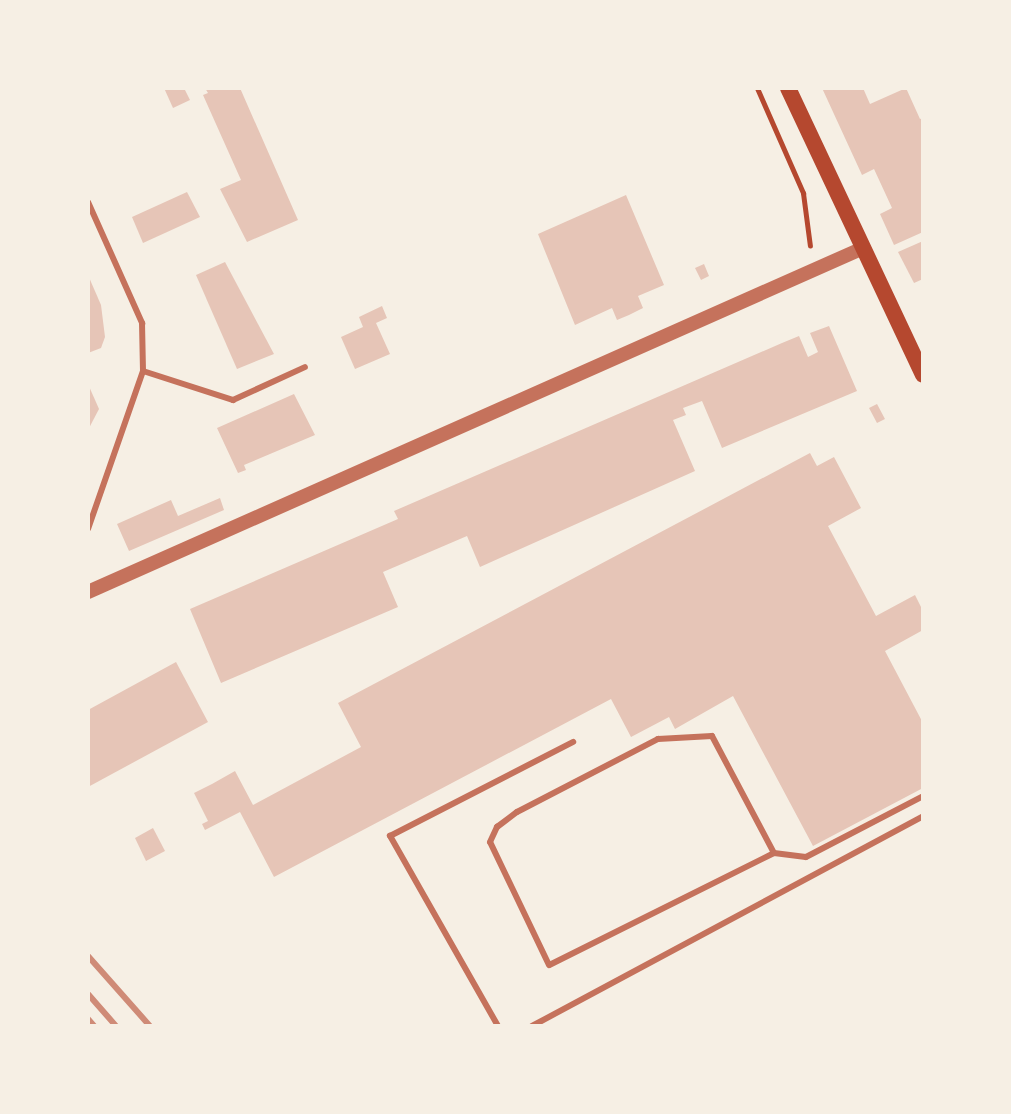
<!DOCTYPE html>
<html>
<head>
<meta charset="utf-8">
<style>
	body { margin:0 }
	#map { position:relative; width:1011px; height:1114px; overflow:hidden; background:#f6efe4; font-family:"Crimson Pro",serif }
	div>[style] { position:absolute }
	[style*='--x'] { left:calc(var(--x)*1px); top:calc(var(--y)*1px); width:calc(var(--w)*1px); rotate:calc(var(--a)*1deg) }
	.building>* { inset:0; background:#e6c5b7 }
	.path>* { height:5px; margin:-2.5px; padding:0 2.5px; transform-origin:2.5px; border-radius:2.5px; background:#b5482f }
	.service>* { height:6px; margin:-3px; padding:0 3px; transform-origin:3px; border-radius:3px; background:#c5725c }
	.tertiary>* { height:14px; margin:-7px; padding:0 7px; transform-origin:7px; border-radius:7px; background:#c5725c }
	.secondary>* { height:16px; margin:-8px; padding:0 8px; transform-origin:8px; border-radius:8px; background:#b5482f }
	.rail>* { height:6px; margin:-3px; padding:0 3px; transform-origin:3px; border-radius:3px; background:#cf8b77 }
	span { translate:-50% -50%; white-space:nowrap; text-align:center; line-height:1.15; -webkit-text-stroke:6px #f6efe4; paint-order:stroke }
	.frame { position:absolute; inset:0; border:90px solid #f6efe4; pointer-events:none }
</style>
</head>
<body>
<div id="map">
	<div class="building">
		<i style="clip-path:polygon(164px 88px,184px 88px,190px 100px,173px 108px)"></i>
		<i style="clip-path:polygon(205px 88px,240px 88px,298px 220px,247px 242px,220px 189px,241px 180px,203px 95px,208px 93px)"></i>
		<i style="clip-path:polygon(822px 88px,863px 88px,870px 104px,906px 88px,920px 119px,923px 118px,923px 232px,894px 245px,880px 214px,892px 208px,874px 169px,862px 175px)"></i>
		<i style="clip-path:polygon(187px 192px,200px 217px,143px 243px,132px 217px)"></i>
		<i style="clip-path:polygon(626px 195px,664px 285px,638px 296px,643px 308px,629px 315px,617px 320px,612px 308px,575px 325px,538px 234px)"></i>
		<i style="clip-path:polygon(923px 241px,923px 279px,914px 283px,898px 252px)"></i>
		<i style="clip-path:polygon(225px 262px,274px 354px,237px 369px,196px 275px)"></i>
		<i style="clip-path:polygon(704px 264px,709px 276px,701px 280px,695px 268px)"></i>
		<i style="clip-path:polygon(88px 275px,101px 305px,105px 337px,101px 348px,88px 353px)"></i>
		<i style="clip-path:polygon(382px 306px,387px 318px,376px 323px,390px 354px,355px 369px,341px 337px,363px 327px,359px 317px)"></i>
		<i style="clip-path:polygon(829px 326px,857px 391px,722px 448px,702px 401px,683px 408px,686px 415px,673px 420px,695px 471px,480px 567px,467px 536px,383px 572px,398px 607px,221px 683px,190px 609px,398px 519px,394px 511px,782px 343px,799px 336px,808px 357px,818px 352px,810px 333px)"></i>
		<i style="clip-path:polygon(88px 384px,99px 409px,88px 430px)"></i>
		<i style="clip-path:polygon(294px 394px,315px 435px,244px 465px,246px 470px,238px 473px,217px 428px)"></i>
		<i style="clip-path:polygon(877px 404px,885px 419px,877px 423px,869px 408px)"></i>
		<i style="clip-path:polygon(810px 453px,817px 466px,834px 457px,861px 508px,828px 526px,876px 616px,915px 595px,923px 611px,923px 630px,885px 651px,923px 723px,923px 788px,813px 846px,733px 696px,675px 729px,669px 717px,631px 737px,611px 699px,274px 877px,240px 812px,205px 830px,202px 824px,208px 821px,194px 793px,212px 784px,235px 771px,253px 805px,361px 747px,338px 703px)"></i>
		<i style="clip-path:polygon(220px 498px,224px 510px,129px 551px,117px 524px,171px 500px,178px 516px)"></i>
		<i style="clip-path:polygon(176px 662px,208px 722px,88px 787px,88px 710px)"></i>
		<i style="clip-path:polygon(153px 828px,165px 851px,146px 861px,135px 838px)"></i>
	</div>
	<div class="path">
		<i style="--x:757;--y:88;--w:115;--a:66.3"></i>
		<i style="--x:803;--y:193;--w:53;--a:82.5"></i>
	</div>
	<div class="service">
		<i style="--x:88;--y:202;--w:133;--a:65.9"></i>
		<i style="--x:142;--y:323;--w:48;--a:88.8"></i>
		<i style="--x:143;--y:371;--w:167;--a:109.2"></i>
		<i style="--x:143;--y:371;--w:95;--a:17.9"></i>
		<i style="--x:233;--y:400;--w:79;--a:-24.6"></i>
		<i style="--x:774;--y:853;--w:251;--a:153.5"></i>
		<i style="--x:549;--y:965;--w:136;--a:-115.6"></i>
		<i style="--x:490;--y:842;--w:17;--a:-65"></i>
		<i style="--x:497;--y:827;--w:25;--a:-37"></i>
		<i style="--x:517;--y:812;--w:159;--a:-27.4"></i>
		<i style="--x:658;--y:739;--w:54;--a:-3.2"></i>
		<i style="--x:712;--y:736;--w:132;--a:62.1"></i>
		<i style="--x:774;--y:853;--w:32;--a:7"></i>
		<i style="--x:806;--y:857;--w:132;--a:-27.5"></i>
		<i style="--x:498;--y:1026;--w:219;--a:-119.6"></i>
		<i style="--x:390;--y:836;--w:206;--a:-27.2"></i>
		<i style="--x:532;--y:1026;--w:444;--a:-28.2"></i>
	</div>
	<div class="tertiary">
		<i style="--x:88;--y:592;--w:846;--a:-23.93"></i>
	</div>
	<div class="secondary">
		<i style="--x:788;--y:88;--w:317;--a:64.8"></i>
	</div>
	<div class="rail">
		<i style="--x:88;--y:956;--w:94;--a:48.5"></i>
		<i style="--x:88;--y:994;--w:43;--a:48.8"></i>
		<i style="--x:88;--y:1019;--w:9;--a:49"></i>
	</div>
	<div class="frame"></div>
</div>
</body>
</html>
